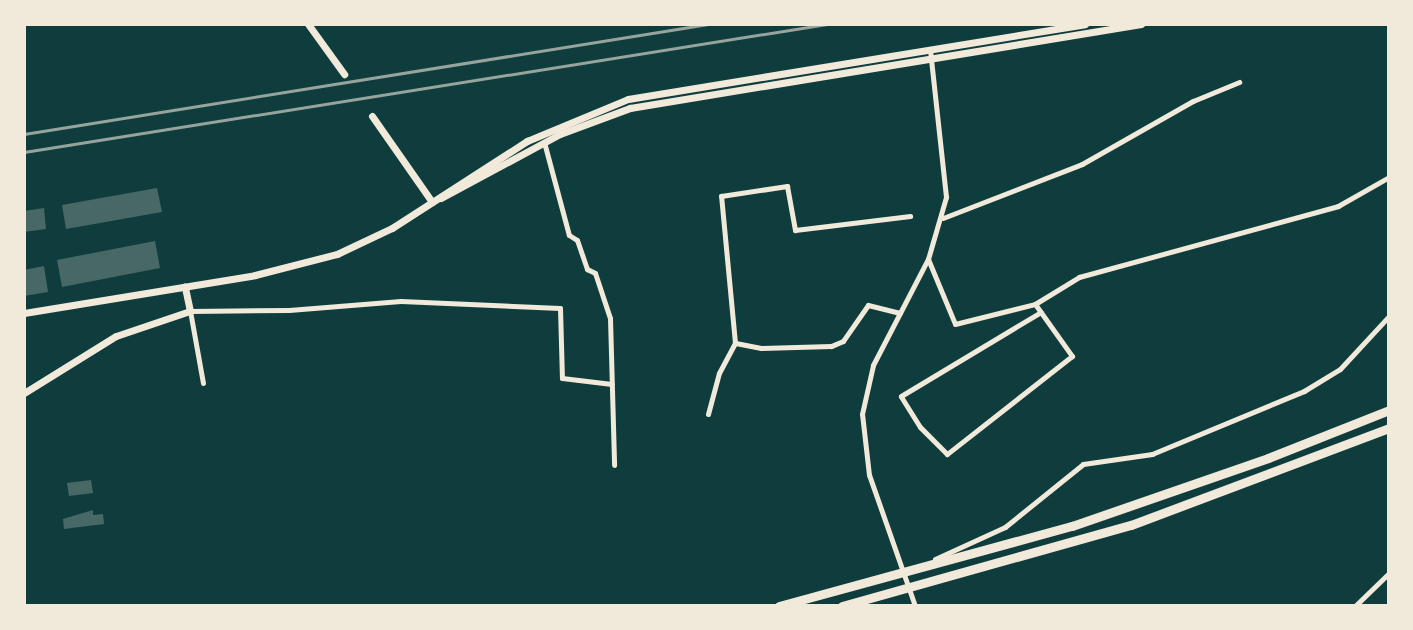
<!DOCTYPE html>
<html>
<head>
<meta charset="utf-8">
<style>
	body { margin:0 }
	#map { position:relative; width:1413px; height:630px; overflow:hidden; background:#0f3d3e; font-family:Roboto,sans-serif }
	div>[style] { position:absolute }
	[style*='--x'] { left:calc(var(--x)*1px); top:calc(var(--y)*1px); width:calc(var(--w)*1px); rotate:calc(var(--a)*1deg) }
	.building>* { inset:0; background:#486865 }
	.minor>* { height:5px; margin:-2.5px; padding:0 2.5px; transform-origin:2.5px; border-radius:2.5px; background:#f1e9da }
	.tertiary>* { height:7px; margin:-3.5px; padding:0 3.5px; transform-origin:3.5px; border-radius:3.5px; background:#f1e9da }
	.primary>* { height:9px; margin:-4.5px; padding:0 4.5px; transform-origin:4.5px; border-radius:4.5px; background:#f1e9da }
	.rail>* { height:3px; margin:-1.5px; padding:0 1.5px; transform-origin:1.5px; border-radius:1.5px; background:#97a49c }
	span { translate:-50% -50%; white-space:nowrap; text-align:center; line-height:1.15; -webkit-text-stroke:6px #f1e9da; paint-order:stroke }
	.frame { position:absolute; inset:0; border:26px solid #f1e9da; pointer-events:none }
</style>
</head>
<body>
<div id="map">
	<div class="building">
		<i style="clip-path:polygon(157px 188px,162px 212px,66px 229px,62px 205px)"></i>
		<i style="clip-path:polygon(44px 208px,46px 229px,24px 232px,24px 211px)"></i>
		<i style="clip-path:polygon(155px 241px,160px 268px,62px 287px,57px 260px)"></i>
		<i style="clip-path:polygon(44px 266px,48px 292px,24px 296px,24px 270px)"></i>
		<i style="clip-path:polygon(91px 480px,93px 493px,69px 496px,67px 483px)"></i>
		<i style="clip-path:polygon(93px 510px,93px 515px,103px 514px,104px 524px,64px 529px,63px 519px)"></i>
	</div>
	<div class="minor">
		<i style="--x:544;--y:142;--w:96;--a:75"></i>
		<i style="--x:569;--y:235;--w:9;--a:32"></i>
		<i style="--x:577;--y:240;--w:31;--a:71"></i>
		<i style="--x:587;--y:269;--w:9;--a:27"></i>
		<i style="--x:595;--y:273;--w:47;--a:71.6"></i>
		<i style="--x:610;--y:318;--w:147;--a:88.4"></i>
		<i style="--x:943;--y:218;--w:149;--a:-21.2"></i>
		<i style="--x:1082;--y:164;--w:128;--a:-29.6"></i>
		<i style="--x:1193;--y:101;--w:50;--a:-22.4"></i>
		<i style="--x:1389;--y:253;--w:25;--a:90"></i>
		<i style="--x:928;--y:259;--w:70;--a:67.4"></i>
		<i style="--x:955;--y:324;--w:82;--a:-14"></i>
		<i style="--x:1035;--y:304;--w:64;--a:54.6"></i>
		<i style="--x:1072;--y:356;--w:159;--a:141.9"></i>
		<i style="--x:947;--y:454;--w:38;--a:-135"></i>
		<i style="--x:920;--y:427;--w:36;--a:-122"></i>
		<i style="--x:901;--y:396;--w:163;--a:-31"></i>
		<i style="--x:1035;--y:304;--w:52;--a:-31.5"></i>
		<i style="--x:1079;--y:277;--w:269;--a:-15.3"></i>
		<i style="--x:1338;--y:206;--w:59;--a:-29.6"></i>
		<i style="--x:900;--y:313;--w:33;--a:-166"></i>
		<i style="--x:868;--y:305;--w:44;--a:124.8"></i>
		<i style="--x:843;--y:341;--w:13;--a:157"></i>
		<i style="--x:831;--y:346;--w:70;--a:178.4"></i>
		<i style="--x:761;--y:348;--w:26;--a:-169"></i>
		<i style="--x:735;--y:343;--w:148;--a:-95.4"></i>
		<i style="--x:721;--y:196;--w:67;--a:-8.6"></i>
		<i style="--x:787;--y:186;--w:45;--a:79.7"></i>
		<i style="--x:795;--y:230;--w:116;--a:-6.9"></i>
		<i style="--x:203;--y:383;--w:73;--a:-100.2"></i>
		<i style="--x:190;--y:311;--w:99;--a:-0.6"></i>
		<i style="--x:289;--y:310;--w:112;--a:-4.6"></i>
		<i style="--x:401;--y:301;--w:159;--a:2.5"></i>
		<i style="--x:560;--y:308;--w:70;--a:88.4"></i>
		<i style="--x:562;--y:378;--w:50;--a:6.8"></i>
		<i style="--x:708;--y:414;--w:42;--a:-75"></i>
		<i style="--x:719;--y:373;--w:34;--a:-62"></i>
		<i style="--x:935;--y:559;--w:77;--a:-24.6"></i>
		<i style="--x:1005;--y:527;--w:100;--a:-38.9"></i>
		<i style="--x:1083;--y:464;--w:70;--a:-8.2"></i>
		<i style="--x:1152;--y:454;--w:165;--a:-22.5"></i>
		<i style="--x:1304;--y:391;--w:42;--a:-31.4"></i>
		<i style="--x:1340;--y:369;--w:72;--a:-47.2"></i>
		<i style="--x:915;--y:606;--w:139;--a:-109.3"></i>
		<i style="--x:869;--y:475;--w:61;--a:-96.5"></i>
		<i style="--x:862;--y:414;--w:50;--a:-77.3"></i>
		<i style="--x:873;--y:365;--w:119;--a:-62.6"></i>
		<i style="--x:928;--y:259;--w:65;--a:-73.8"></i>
		<i style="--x:946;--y:197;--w:148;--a:-96.2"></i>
		<i style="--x:1355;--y:606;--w:47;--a:-44.1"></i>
	</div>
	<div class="tertiary">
		<i style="--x:308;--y:24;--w:62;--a:54.2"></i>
		<i style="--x:372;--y:116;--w:105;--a:55.1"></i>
		<i style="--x:441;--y:198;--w:135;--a:-28.3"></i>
		<i style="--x:560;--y:134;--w:75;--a:-20.4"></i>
		<i style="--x:630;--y:108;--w:518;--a:-9.33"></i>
		<i style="--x:24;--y:313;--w:234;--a:-9.3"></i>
		<i style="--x:255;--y:275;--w:85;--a:-14.4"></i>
		<i style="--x:337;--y:254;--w:61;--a:-25.3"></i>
		<i style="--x:392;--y:228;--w:161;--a:-32.8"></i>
		<i style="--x:527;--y:141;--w:109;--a:-22.6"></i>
		<i style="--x:628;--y:99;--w:463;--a:-9.3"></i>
		<i style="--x:24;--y:393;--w:108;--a:-31.8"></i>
		<i style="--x:116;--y:336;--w:78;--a:-18.7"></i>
		<i style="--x:190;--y:311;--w:25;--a:-102"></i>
	</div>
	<div class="primary">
		<i style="--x:779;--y:606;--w:304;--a:-15.3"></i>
		<i style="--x:1072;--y:526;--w:207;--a:-19.1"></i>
		<i style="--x:1268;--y:458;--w:130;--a:-21.6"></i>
		<i style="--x:842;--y:606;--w:300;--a:-15.7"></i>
		<i style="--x:1131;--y:525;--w:276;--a:-20.6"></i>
	</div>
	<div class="rail">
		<i style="--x:24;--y:134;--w:693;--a:-9.14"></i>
		<i style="--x:24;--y:152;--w:813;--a:-9.06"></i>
	</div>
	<div class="frame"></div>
</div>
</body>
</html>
